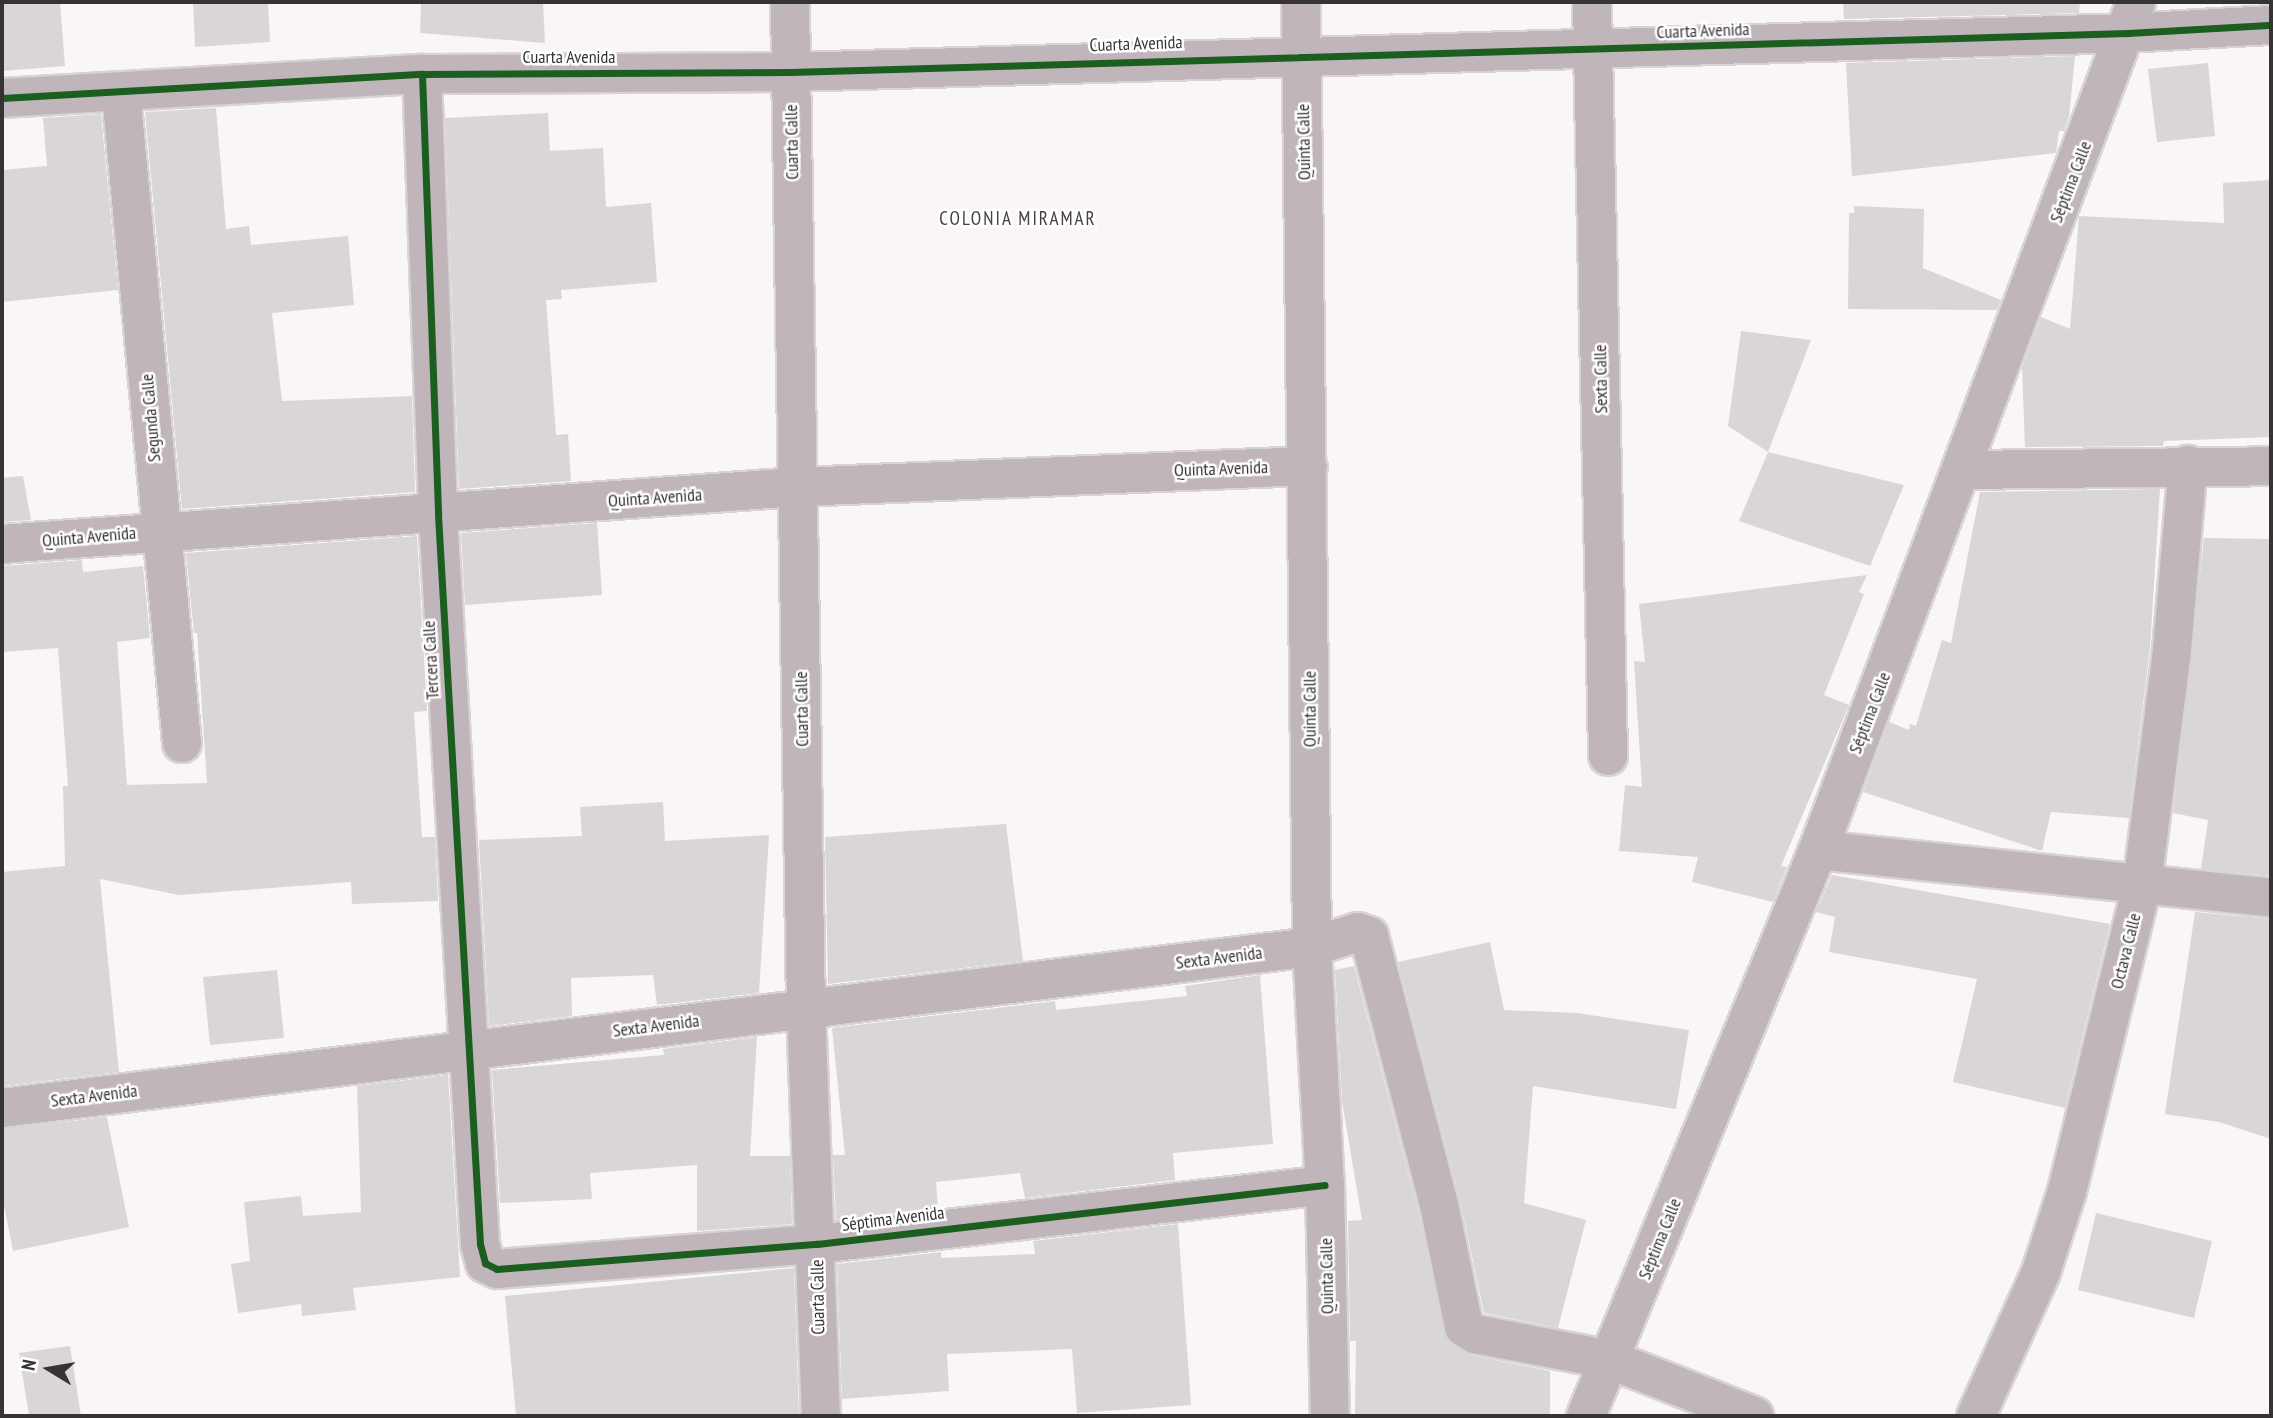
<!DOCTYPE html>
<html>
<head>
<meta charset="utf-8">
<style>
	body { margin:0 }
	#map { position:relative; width:2273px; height:1418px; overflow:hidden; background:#fbf6f6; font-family:"PT Sans Narrow",sans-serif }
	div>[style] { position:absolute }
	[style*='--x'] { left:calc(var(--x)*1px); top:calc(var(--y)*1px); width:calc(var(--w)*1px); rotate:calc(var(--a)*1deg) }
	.building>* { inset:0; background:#dad6d6 }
	.roads { filter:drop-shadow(2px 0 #d7d4d4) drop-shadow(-2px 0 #d7d4d4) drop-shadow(0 2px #d7d4d4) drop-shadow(0 -2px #d7d4d4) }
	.minor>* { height:38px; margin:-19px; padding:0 19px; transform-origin:19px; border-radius:19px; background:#c0b5bb }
	.cycleway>* { height:7px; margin:-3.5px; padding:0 3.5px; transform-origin:3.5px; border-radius:3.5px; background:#1b5e20 }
	span { translate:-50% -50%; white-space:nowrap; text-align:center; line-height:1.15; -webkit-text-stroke:5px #fff; paint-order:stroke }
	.street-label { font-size:18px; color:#363333 }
	.neighbourhood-label { font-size:19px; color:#463f40; letter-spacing:2px }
	.frame { position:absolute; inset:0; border:4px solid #363333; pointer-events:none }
	.north { position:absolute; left:14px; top:1334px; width:70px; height:70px; -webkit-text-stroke:5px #fff; paint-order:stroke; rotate:281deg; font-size:19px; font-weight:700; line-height:28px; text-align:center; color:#363333 }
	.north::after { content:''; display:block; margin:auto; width:24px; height:32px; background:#363333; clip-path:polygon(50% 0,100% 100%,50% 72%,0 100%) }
</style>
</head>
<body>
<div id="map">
	<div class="building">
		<i style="clip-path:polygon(2px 2px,60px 2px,65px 66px,2px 71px)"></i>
		<i style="clip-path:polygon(193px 2px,268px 2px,270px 42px,195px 47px)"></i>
		<i style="clip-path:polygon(421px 2px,543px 2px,545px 43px,420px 33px)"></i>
		<i style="clip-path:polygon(1843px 2px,2080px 2px,2079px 13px,1844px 19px)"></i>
		<i style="clip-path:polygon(2075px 56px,2069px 117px,2064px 131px,2059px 131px,2056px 153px,1852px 176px,1846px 63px)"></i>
		<i style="clip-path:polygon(2208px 63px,2215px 136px,2157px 142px,2148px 69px)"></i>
		<i style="clip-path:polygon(216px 108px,226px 229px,249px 226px,251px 245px,348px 236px,354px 305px,272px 313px,282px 401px,412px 396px,415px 492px,182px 509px,145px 112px)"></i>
		<i style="clip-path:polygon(548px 113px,550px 151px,603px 148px,606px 207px,651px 203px,657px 282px,561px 290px,562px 299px,546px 300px,556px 435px,568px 434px,571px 481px,459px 489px,445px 118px)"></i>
		<i style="clip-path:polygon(101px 114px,118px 290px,2px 302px,2px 170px,47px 166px,43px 118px)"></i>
		<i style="clip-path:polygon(2271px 180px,2271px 437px,2164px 441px,2163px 446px,2025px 447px,2022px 368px,2041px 317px,2070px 329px,2079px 216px,2224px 223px,2223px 183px)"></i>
		<i style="clip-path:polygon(1854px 206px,1924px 209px,1923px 268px,2001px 300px,1997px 310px,1848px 309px,1849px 213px,1854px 213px)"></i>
		<i style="clip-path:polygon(1741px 331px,1811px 340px,1768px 452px,1728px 426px)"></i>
		<i style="clip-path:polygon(1768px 452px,1904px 485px,1870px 566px,1739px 521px)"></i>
		<i style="clip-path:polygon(23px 476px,31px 520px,2px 522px,2px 478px)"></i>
		<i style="clip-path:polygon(2160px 489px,2150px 648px,2129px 818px,2051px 812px,2042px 851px,1863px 792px,1889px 722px,1909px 730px,1910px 724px,1916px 726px,1942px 640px,1951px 643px,1980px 492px)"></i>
		<i style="clip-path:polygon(597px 523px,602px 595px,465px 605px,461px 533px)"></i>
		<i style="clip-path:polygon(417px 536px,427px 711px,414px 712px,422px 837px,435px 837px,438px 901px,352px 904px,351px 882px,179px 895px,100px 879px,119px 1072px,2px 1086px,2px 872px,65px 866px,63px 786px,68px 786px,58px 648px,2px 652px,2px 566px,82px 560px,83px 572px,143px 566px,150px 638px,117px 642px,127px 785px,207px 783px,197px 633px,194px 633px,186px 553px)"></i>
		<i style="clip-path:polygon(2204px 538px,2271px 539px,2271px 876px,2201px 869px,2208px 820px,2173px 813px)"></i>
		<i style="clip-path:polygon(1867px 575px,1859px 592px,1864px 594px,1824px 695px,1849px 705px,1781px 866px,1787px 867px,1773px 902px,1692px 882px,1698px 857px,1619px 851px,1625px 785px,1642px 787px,1634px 661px,1645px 662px,1639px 604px)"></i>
		<i style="clip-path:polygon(663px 802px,665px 841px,769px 835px,759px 993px,657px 1005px,653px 975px,571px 978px,572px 1016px,489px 1026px,479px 840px,582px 836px,580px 807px)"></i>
		<i style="clip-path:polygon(1006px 824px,1023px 961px,828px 984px,825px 837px)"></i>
		<i style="clip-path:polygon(1832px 875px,2110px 924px,2065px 1108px,1953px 1082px,1977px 979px,1829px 952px,1835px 917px,1816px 912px)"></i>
		<i style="clip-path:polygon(2195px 912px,2271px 919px,2271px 1139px,2219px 1122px,2165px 1114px)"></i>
		<i style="clip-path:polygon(1490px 942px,1504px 1010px,1577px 1013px,1689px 1030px,1676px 1109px,1533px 1086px,1524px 1203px,1586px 1220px,1558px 1328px,1484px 1313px,1460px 1200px,1398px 962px)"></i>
		<i style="clip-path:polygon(1354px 966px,1418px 1210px,1446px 1339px,1470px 1355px,1550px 1371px,1550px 1416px,1355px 1416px,1356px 1341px,1350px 1341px,1348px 1221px,1362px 1220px,1342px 1101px,1335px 970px)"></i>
		<i style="clip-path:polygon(277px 970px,284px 1038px,210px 1045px,203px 977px)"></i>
		<i style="clip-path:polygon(1260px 975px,1273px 1144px,1173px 1153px,1175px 1180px,1025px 1198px,1020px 1173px,936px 1182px,938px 1208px,836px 1220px,833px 1155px,845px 1155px,832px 1028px,1055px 1001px,1056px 1010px,1187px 996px,1185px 986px)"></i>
		<i style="clip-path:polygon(757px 1037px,750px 1156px,790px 1156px,792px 1224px,697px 1231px,697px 1165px,590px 1173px,592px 1199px,500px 1203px,492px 1070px,664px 1055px,663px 1049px)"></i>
		<i style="clip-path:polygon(448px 1075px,460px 1277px,353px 1288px,356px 1310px,302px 1316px,301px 1304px,238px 1313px,231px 1264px,250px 1261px,244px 1202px,301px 1196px,303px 1216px,361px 1212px,357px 1086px)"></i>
		<i style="clip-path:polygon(107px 1117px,129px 1227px,13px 1251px,2px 1195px,2px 1129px)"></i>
		<i style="clip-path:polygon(2096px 1213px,2212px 1241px,2194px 1318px,2078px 1290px)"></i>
		<i style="clip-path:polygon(1178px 1224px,1191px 1405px,1077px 1413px,1072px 1349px,947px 1354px,949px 1391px,842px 1399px,837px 1264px,941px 1252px,941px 1258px,1035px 1254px,1033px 1241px)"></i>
		<i style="clip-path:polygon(794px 1268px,799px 1416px,516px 1416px,505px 1296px)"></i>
		<i style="clip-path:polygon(70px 1346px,81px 1416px,29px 1416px,19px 1353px)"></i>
	</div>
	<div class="roads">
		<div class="minor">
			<i style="--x:790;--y:2;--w:1006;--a:89.09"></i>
			<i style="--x:806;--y:1008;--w:408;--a:87.9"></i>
			<i style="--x:1301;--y:2;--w:945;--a:89.33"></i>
			<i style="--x:1312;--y:947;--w:238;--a:86.9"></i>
			<i style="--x:1325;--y:1185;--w:231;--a:88.8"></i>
			<i style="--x:1592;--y:2;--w:754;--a:88.78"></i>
			<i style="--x:422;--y:74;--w:441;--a:87.9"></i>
			<i style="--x:438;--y:515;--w:730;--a:86.7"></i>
			<i style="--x:480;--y:1244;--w:20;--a:75"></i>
			<i style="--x:485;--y:1263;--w:13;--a:27"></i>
			<i style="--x:497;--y:1269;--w:321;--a:-4.5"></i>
			<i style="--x:817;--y:1244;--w:511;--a:-6.62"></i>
			<i style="--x:121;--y:93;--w:653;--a:84.64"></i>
			<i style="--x:2;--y:98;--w:421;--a:-3.3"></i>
			<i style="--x:422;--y:74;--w:369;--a:-0.3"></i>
			<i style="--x:791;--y:72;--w:1337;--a:-1.67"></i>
			<i style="--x:2127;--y:33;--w:144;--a:-3.2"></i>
			<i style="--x:1963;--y:470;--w:308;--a:-0.7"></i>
			<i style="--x:2;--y:544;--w:798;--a:-4.1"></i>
			<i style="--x:798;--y:487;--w:510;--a:-2.36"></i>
			<i style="--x:1818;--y:850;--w:456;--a:6"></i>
			<i style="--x:2;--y:1108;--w:1320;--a:-7.01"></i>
			<i style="--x:1312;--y:947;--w:48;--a:-18.1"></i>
			<i style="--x:1358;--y:932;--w:12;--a:20"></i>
			<i style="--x:1369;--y:936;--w:278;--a:75.4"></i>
			<i style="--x:1439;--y:1205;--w:125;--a:78.4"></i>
			<i style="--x:1464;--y:1327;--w:13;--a:32"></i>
			<i style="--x:1475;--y:1334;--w:138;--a:10.8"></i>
			<i style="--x:1611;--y:1360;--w:154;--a:21.4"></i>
			<i style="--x:1586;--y:1416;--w:612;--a:-67.71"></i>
			<i style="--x:1818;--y:850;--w:906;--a:-69.44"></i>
			<i style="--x:1976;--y:1416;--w:158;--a:-65.7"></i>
			<i style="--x:2041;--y:1272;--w:85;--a:-72.2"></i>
			<i style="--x:2067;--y:1191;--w:315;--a:-76.2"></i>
			<i style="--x:2142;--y:885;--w:237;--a:-82.7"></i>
			<i style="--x:2172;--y:650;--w:186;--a:-85.1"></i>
		</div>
	</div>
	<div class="cycleway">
		<i style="--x:422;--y:74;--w:441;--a:87.9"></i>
		<i style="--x:438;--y:515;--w:730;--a:86.7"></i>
		<i style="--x:480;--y:1244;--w:20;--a:75"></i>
		<i style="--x:485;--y:1263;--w:13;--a:27"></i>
		<i style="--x:497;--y:1269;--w:321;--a:-4.5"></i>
		<i style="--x:817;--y:1244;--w:511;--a:-6.62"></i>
		<i style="--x:2;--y:98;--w:421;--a:-3.3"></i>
		<i style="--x:422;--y:74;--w:369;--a:-0.3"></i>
		<i style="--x:791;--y:72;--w:1337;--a:-1.67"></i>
		<i style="--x:2127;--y:33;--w:144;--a:-3.2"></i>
	</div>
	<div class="street-label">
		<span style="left:1703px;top:31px;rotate:-2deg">Cuarta Avenida</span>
		<span style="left:1136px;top:44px;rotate:-2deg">Cuarta Avenida</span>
		<span style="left:569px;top:57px">Cuarta Avenida</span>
		<span style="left:792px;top:142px;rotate:-91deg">Cuarta Calle</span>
		<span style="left:1304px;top:142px;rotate:-91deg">Quinta Calle</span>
		<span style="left:2071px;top:182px;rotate:-69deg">Séptima Calle</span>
		<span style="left:1601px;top:379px;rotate:-91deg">Sexta Calle</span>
		<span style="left:151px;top:418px;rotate:-95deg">Segunda Calle</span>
		<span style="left:1221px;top:469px;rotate:-2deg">Quinta Avenida</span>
		<span style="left:655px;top:498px;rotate:-4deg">Quinta Avenida</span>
		<span style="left:89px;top:537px;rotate:-5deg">Quinta Avenida</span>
		<span style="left:431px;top:660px;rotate:-93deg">Tercera Calle</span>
		<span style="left:802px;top:709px;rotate:-91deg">Cuarta Calle</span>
		<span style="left:1310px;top:709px;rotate:-90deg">Quinta Calle</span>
		<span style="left:1870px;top:713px;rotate:-69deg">Séptima Calle</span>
		<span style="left:2126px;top:951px;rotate:-76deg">Octava Calle</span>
		<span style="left:1219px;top:958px;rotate:-7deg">Sexta Avenida</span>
		<span style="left:656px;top:1026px;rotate:-7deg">Sexta Avenida</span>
		<span style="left:94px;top:1096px;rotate:-7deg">Sexta Avenida</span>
		<span style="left:893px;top:1219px;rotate:-7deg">Séptima Avenida</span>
		<span style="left:1660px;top:1239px;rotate:-68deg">Séptima Calle</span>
		<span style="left:1327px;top:1276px;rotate:-91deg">Quinta Calle</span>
		<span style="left:818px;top:1297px;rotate:-91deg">Cuarta Calle</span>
	</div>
	<div class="neighbourhood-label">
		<span style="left:1018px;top:219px">COLONIA MIRAMAR</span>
	</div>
	<div class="frame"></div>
	<div class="north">N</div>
</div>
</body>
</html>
